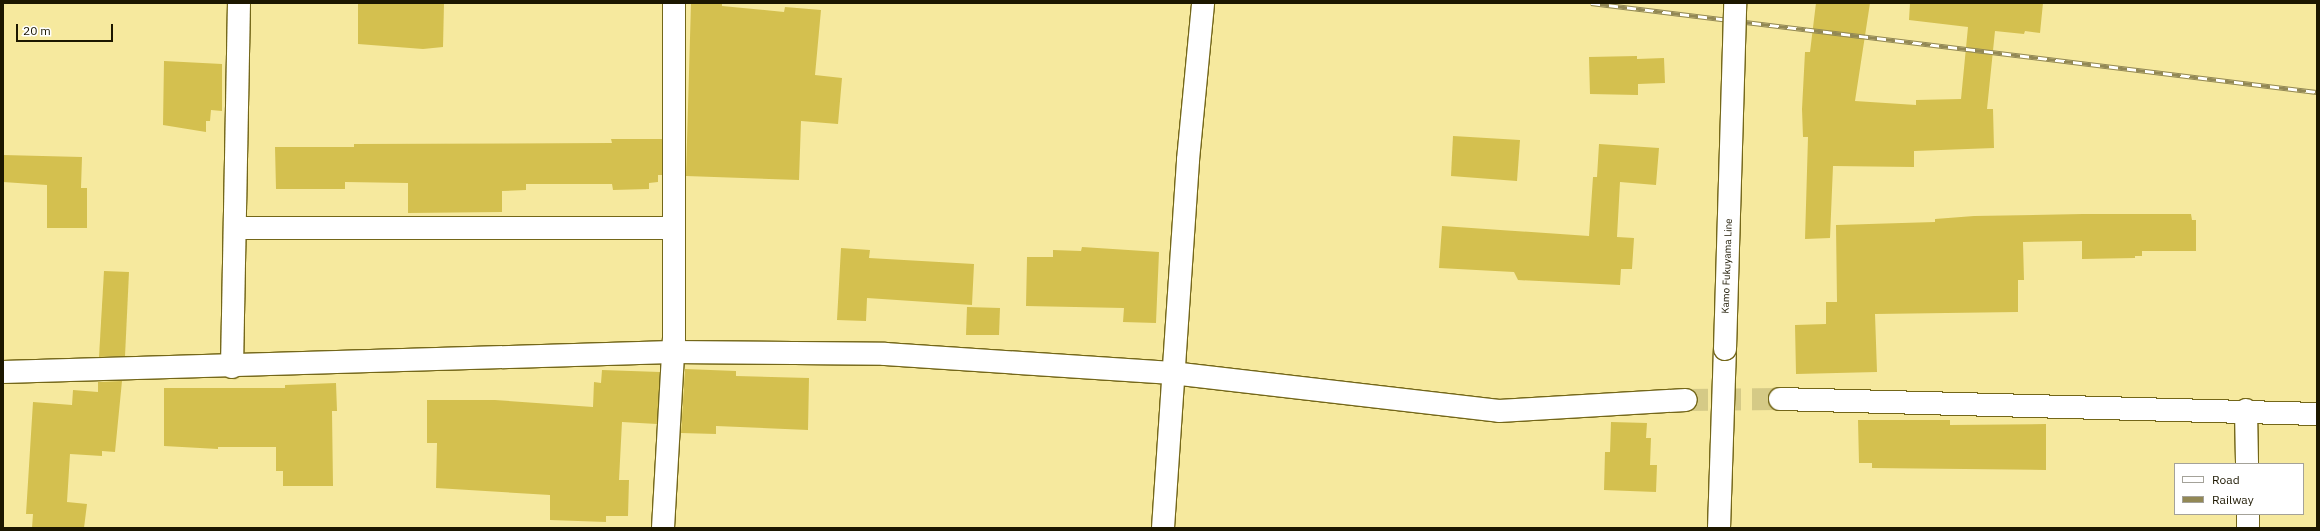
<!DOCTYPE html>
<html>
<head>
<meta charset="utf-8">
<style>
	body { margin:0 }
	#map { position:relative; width:2320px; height:531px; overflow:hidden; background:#f6e99e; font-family:"IBM Plex Sans",sans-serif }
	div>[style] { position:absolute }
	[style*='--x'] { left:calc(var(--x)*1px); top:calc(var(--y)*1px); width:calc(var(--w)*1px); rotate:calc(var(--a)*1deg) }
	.building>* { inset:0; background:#d4c04f }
	.minor-tunnel>* { height:22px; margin-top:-11px; transform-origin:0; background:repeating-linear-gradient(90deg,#d5ca86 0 22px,transparent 0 33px) }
	.roads { filter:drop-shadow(1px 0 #746719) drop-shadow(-1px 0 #746719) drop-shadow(0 1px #746719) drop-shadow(0 -1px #746719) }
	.minor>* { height:22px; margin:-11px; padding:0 11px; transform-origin:11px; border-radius:11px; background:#fff }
	.major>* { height:22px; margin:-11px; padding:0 11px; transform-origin:11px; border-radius:11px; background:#fff }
	.rail>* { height:4.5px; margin-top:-2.25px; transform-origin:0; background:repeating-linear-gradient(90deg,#fff 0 9px,#928855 0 18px); box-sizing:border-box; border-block:1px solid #928855 }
	.bridges { filter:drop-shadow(1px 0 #746719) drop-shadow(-1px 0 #746719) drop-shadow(0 1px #746719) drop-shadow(0 -1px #746719) }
	.major-bridge>* { height:22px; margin:-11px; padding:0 11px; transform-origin:11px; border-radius:11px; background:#fff }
	span { translate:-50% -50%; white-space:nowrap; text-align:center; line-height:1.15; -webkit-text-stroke:3px #fff; paint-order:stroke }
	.street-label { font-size:10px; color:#1c1700 }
	.frame { position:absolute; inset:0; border:4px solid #1c1700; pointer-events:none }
	.legend { position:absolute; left:2174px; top:463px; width:130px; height:52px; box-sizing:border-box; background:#fff; border:1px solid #a4a299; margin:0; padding:5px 7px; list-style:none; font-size:12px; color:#1c1700 }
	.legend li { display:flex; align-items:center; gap:8px; height:20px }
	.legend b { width:20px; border:1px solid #a4a299 }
	.scale { position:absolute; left:16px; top:24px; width:97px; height:18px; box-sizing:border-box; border:2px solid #1c1700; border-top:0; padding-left:5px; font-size:12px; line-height:14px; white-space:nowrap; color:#1c1700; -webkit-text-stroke:3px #fff; paint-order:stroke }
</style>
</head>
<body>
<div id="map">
	<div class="building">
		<i style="clip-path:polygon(358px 3px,444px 3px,443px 47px,423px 49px,358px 44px)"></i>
		<i style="clip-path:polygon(691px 3px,722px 3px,722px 6px,784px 12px,785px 7px,821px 10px,815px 75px,842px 78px,838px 124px,801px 121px,799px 180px,686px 176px)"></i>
		<i style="clip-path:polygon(1816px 3px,1870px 3px,1855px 101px,1916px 105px,1916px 100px,1961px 99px,1968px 27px,1909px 20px,1910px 3px,2043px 3px,2040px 33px,2025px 31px,2024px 34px,1995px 31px,1987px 109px,1993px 109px,1994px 148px,1914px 151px,1914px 167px,1833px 166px,1830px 238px,1805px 239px,1808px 137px,1803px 137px,1802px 109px,1805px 52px,1810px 52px)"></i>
		<i style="clip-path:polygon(1637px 56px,1637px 59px,1664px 58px,1665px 83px,1638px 84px,1638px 95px,1590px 94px,1589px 57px)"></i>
		<i style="clip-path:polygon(164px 61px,222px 64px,222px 111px,211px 110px,210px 121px,206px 121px,206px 132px,163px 125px)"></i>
		<i style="clip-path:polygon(1453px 136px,1520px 140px,1517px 181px,1451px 176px)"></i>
		<i style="clip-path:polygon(611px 139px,662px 139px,662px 175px,658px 175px,658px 182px,649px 183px,649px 189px,613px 190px,612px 184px,526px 184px,526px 190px,502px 191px,502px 212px,408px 213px,408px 183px,345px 182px,345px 189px,276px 189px,275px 147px,354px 147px,354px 144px,612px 143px)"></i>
		<i style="clip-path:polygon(1599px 144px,1659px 148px,1656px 185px,1620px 182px,1617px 237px,1634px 238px,1632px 269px,1621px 269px,1620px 285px,1518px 280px,1514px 272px,1439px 268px,1442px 226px,1589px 236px,1593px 177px,1597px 177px)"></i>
		<i style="clip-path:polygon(3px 155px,82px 157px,81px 188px,87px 188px,87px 228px,47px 228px,47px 185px,3px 182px)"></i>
		<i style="clip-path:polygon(2083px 214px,2191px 214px,2192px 220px,2196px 220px,2196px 251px,2142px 251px,2142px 256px,2135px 256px,2135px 258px,2082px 259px,2082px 241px,2023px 242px,2024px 280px,2018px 280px,2018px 312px,1875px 314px,1877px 372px,1796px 374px,1795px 325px,1826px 324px,1826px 302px,1837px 302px,1836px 225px,1935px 222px,1935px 219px,1974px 216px)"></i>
		<i style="clip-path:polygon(1082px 247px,1159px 252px,1156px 323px,1123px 322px,1124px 308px,1026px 306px,1027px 257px,1053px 257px,1053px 250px,1081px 251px)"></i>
		<i style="clip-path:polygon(841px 248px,870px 250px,869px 258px,974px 264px,972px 305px,867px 298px,866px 321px,837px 320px)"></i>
		<i style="clip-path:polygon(104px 271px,129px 272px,125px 356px,99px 357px)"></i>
		<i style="clip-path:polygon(967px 307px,1000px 308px,999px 335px,966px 335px)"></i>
		<i style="clip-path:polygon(685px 369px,736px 371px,736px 376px,809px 378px,808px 430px,716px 426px,716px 434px,681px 433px)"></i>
		<i style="clip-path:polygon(602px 370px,660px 372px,657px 424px,622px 422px,619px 480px,629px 480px,628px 516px,606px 516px,606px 522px,550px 520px,550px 495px,436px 488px,437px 443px,427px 443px,427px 400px,495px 400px,593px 407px,594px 382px,601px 383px)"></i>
		<i style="clip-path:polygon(122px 381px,115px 452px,102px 451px,102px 456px,70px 454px,67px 502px,87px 504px,84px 528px,32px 528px,33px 514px,26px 514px,33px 402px,72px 405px,73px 390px,98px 392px,98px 382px)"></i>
		<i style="clip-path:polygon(336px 383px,337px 411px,332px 411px,333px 486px,283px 486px,283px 471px,276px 471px,276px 447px,218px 447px,218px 449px,164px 446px,164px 388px,285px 388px,285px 385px)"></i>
		<i style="clip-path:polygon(1858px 420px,1950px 420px,1950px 425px,2046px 424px,2046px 470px,1872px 468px,1872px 463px,1859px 463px)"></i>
		<i style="clip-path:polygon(1611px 422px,1647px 423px,1646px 438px,1651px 438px,1650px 465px,1657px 465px,1656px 492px,1604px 490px,1605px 452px,1610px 452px)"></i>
	</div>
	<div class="minor-tunnel">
		<i style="--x:1686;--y:400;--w:94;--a:-0.6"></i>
	</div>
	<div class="roads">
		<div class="minor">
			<i style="--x:236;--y:228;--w:437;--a:0"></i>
			<i style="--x:232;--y:367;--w:364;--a:-88.9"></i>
			<i style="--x:3;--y:372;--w:669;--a:-1.71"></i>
			<i style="--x:672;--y:352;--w:213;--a:0.5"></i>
			<i style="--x:885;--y:354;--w:288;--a:3.8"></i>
			<i style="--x:1172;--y:373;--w:329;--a:6.6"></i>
			<i style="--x:1499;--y:411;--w:187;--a:-3.4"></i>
			<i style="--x:1780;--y:399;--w:537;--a:1.6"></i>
			<i style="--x:2246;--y:410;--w:54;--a:88.9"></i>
			<i style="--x:2248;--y:514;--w:14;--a:90"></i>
			<i style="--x:663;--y:528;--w:189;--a:-86.7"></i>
			<i style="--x:674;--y:339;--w:336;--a:-90"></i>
			<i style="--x:1163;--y:528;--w:369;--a:-86.1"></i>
			<i style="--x:1188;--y:160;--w:158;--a:-84.5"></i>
		</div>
		<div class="major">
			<i style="--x:1719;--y:528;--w:179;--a:-88.1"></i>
		</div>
	</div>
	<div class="rail">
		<i style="--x:1591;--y:3;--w:731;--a:6.99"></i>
	</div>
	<div class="bridges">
		<div class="major-bridge">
			<i style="--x:1725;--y:349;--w:346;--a:-88.3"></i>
		</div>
	</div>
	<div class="street-label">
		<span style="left:1727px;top:266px;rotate:-88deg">Kamo Fukuyama Line</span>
	</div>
	<div class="frame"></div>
	<ul class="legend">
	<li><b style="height:5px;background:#fff"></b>Road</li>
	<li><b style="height:5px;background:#928855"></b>Railway</li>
	</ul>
	<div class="scale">20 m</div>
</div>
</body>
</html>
